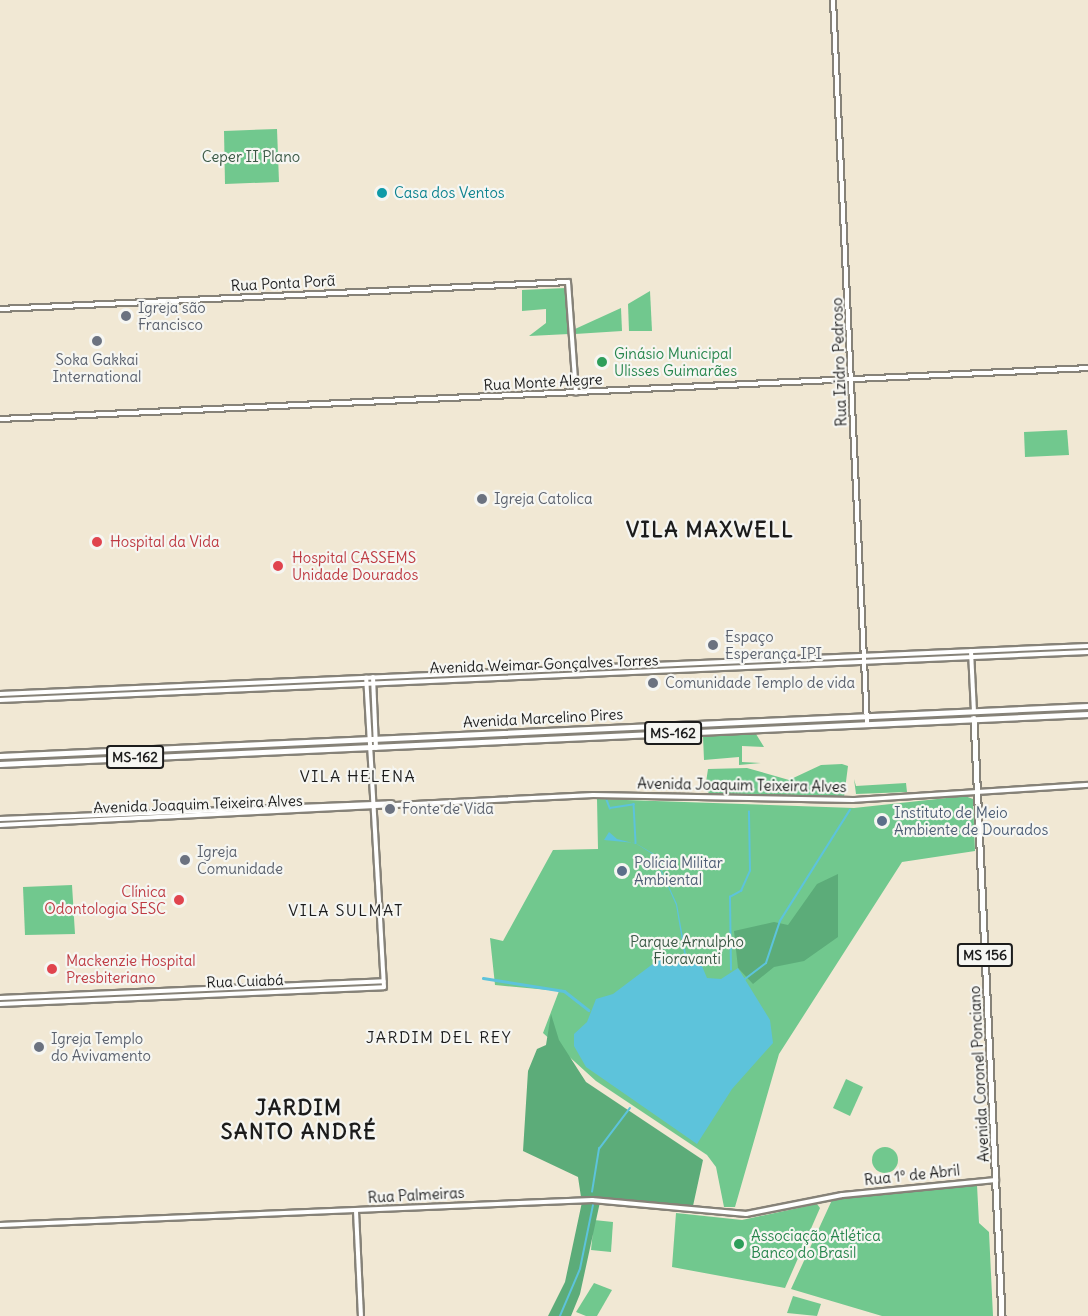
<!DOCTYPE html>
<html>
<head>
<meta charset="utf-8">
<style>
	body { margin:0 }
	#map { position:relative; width:1088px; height:1316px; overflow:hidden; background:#f1e8d4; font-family:Delius,sans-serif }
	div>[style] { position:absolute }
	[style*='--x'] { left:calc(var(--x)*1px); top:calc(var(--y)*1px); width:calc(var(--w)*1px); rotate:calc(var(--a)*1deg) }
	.green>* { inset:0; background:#71c88e }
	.round { border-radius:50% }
	.forest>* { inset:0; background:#5cac79 }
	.water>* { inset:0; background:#5dc3db }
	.stream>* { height:1.5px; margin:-0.75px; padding:0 0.75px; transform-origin:0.75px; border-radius:0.75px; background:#5dc3db }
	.canal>* { height:3px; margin:-1.5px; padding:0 1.5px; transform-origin:1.5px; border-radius:1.5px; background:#5dc3db }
	.roads { filter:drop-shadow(2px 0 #868278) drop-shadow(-2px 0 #868278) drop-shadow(0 2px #868278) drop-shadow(0 -2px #868278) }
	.secondary>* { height:4px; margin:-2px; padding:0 2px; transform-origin:2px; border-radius:2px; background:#fff }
	.primary>* { height:4.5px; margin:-2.25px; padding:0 2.25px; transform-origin:2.25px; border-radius:2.25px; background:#fff }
	.dots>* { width:16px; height:16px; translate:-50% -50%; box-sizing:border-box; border:3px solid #f6f6f2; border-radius:50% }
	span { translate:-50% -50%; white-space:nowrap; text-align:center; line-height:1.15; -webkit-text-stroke:4.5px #f6f6f2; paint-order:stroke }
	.shield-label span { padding:2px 4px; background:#f6f6f2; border:2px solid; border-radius:4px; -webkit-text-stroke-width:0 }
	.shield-label { font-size:14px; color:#1c1c1c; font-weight:700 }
	.park-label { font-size:15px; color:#3a5844 }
	.culture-label { font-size:15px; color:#0d838f }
	.left { translate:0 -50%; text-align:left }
	.street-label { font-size:15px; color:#1c1c1c }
	.worship-label { font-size:15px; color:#5b616d }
	.leisure-label { font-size:15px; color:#27864d }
	.health-label { font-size:15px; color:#be3a42 }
	.right { translate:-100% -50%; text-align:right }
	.service-label { font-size:15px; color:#4e5e75 }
	.neighbourhood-label { font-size:16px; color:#1c1c1c; letter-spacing:1.5px }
	.district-label { font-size:21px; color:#1c1c1c; font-weight:700; letter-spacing:1.5px }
</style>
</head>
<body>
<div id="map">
	<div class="green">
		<i style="clip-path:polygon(277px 129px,279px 182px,225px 184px,224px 131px)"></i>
		<i style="clip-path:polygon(566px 288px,569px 334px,529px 336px,546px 323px,546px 309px,522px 311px,522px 290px)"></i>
		<i style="clip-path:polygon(650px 291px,652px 331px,629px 331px,628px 304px)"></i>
		<i style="clip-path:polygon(621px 308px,622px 331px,575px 334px,575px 329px)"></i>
		<i style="clip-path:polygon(1067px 430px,1069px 455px,1025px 457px,1024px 432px)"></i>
		<i style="clip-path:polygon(756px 734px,764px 747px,742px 746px,742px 762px,761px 763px,739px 765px,739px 757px,704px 760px,703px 736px)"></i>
		<i style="clip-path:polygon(842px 764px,848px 766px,844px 797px,710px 794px,705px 789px,708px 769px,747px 768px,789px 780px,821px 765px)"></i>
		<i style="clip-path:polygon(854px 779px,856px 786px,906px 783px,907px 792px,856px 794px)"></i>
		<i style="clip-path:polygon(965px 796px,973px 799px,975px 851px,902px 862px,779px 1054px,735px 1207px,724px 1207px,716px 1167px,707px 1155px,596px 1081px,543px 1033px,559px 991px,495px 985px,490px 938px,503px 941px,553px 850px,598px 849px,597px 799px,854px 808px)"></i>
		<i style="clip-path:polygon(72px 885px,75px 934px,25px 935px,23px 887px)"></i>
		<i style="clip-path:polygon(846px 1079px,863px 1087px,850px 1116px,833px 1108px)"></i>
		<i class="round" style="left:872px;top:1147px;width:26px;height:26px"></i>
		<i style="clip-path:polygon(977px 1185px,979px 1223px,989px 1232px,993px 1316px,882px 1316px,791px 1289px,832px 1200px)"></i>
		<i style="clip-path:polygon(817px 1204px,820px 1208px,785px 1288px,672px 1267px,676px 1213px,742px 1220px)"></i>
		<i style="clip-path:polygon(594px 1220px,613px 1222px,611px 1252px,591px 1250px)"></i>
		<i style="clip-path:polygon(594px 1283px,612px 1290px,597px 1316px,586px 1316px,576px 1312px)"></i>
		<i style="clip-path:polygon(793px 1296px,821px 1304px,817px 1316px,787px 1313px)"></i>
	</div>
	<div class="forest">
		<i style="clip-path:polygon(838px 874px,838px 937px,804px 961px,774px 967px,753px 984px,738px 968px,734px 931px,774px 922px,788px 925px,817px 884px)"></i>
		<i style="clip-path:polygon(551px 1014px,559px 1040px,586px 1082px,703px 1160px,693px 1206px,581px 1197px,578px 1177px,523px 1151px,528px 1071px,537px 1049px,546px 1045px)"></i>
		<i style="clip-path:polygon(582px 1202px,600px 1202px,580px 1294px,571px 1316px,548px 1316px,565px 1282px)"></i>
	</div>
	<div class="water">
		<i style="clip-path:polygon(609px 832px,617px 839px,637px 844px,654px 854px,677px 904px,687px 960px,699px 959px,707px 978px,721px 979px,738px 968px,770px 1020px,773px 1043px,732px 1089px,697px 1144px,586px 1067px,574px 1046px,574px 1034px,587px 1022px,596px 999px,613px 994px,662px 957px,685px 959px,676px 905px,654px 855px,635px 843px,604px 840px)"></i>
	</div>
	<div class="stream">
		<i style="--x:607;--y:800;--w:9;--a:69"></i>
		<i style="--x:610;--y:808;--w:24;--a:-9"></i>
		<i style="--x:634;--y:804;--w:39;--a:87"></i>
		<i style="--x:731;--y:970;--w:73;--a:-90.8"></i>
		<i style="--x:730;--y:897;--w:13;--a:-29"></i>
		<i style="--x:741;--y:891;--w:22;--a:-66"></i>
		<i style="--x:750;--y:871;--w:59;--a:-91"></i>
		<i style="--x:745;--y:979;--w:26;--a:-37"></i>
		<i style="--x:766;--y:963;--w:44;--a:-71.6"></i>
		<i style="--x:780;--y:921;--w:131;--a:-57.8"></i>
		<i style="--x:592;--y:1192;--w:44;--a:-80.8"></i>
		<i style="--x:599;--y:1149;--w:51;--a:-52.9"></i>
		<i style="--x:560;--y:1316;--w:51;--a:-66.9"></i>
		<i style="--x:580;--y:1269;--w:65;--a:-78.5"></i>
	</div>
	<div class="canal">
		<i style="--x:483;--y:978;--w:82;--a:9.1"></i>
		<i style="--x:564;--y:991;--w:31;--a:38"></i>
	</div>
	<div class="roads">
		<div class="secondary">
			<i style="--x:833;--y:0;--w:725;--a:87.31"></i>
			<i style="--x:0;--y:309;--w:569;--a:-2.72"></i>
			<i style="--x:568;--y:282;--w:111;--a:85.9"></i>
			<i style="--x:0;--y:419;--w:1089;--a:-2.68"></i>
			<i style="--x:971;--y:651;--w:61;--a:87.2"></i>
			<i style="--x:373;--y:677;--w:71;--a:87.6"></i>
			<i style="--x:0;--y:694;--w:1089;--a:-2.53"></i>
			<i style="--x:0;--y:700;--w:1089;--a:-2.53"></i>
			<i style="--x:0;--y:819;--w:392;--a:-2.3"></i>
			<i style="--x:0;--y:825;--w:594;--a:-2.9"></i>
			<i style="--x:593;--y:795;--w:260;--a:1.1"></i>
			<i style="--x:853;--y:800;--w:235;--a:-3.7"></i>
			<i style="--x:0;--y:998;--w:384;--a:-2.5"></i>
			<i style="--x:0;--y:1004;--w:384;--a:-2.5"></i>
			<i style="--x:384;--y:987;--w:310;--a:-93.3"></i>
			<i style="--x:356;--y:1211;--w:105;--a:87.3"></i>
			<i style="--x:0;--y:1225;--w:593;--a:-2.42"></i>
			<i style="--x:592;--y:1200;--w:155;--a:5.2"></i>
			<i style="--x:746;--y:1214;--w:98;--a:-11.2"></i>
			<i style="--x:842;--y:1195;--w:155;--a:-5.6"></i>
		</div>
		<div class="primary">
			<i style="--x:974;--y:718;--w:599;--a:87.32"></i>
			<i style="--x:0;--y:756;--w:1089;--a:-2.63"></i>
			<i style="--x:0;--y:764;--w:1089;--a:-2.63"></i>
		</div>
	</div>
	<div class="dots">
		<i style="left:382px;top:193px;background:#0f9aa8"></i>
		<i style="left:126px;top:316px;background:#6b7280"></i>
		<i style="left:97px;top:341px;background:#6b7280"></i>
		<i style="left:602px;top:362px;background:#2e9e5b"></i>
		<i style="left:482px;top:499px;background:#6b7280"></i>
		<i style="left:97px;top:542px;background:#e0444e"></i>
		<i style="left:278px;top:566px;background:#e0444e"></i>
		<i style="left:713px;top:645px;background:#6b7280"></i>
		<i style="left:653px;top:683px;background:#6b7280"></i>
		<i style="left:390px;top:809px;background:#6b7280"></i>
		<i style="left:882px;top:821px;background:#5c6f8a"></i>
		<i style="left:185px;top:860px;background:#6b7280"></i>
		<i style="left:622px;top:871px;background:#5c6f8a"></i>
		<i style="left:179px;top:900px;background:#e0444e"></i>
		<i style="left:52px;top:969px;background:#e0444e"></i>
		<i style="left:39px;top:1047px;background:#6b7280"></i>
		<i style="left:739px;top:1244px;background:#2e9e5b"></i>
	</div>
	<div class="shield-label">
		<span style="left:673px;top:733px">MS-162</span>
		<span style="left:135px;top:757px">MS-162</span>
		<span style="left:985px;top:955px">MS 156</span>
	</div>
	<div class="park-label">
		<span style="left:251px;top:157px">Ceper II Plano</span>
		<span style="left:687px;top:950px">Parque Arnulpho<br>Fioravanti</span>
	</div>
	<div class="culture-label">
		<span class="left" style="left:394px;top:193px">Casa dos Ventos</span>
	</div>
	<div class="street-label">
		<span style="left:283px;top:283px;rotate:-3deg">Rua Ponta Porã</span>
		<span style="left:839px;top:362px;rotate:-92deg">Rua Izidro Pedroso</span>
		<span style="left:543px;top:382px;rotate:-3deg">Rua Monte Alegre</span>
		<span style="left:544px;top:664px;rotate:-2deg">Avenida Weimar Gonçalves Torres</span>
		<span style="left:543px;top:718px;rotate:-3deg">Avenida Marcelino Pires</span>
		<span style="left:742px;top:785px;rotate:1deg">Avenida Joaquim Teixeira Alves</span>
		<span style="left:198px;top:804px;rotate:-2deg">Avenida Joaquim Teixeira Alves</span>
		<span style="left:245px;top:981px;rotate:-2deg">Rua Cuiabá</span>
		<span style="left:979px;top:1074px;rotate:-93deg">Avenida Coronel Ponciano</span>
		<span style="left:912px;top:1175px;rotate:-6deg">Rua 1º de Abril</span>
		<span style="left:416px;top:1195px;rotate:-3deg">Rua Palmeiras</span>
	</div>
	<div class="worship-label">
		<span class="left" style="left:138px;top:316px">Igreja são<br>Francisco</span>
		<span style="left:97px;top:368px">Soka Gakkai<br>International</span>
		<span class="left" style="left:494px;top:499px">Igreja Catolica</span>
		<span class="left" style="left:725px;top:645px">Espaço<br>Esperança IPI</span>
		<span class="left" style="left:665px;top:683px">Comunidade Templo de vida</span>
		<span class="left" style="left:402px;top:809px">Fonte de Vida</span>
		<span class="left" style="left:197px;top:860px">Igreja<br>Comunidade</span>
		<span class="left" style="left:51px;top:1047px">Igreja Templo<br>do Avivamento</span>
	</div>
	<div class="leisure-label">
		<span class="left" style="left:614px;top:362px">Ginásio Municipal<br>Ulisses Guimarães</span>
		<span class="left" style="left:751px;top:1244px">Associação Atlética<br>Banco do Brasil</span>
	</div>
	<div class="health-label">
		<span class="left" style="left:110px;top:542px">Hospital da Vida</span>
		<span class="left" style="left:292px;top:566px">Hospital CASSEMS<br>Unidade Dourados</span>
		<span class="right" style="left:166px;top:900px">Clínica<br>Odontologia SESC</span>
		<span class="left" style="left:66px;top:969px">Mackenzie Hospital<br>Presbiteriano</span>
	</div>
	<div class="service-label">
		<span class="left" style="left:894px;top:821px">Instituto de Meio<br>Ambiente de Dourados</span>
		<span class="left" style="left:634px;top:871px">Polícia Militar<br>Ambiental</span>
	</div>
	<div class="neighbourhood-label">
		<span style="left:358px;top:776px">VILA HELENA</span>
		<span style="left:346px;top:910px">VILA SULMAT</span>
		<span style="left:439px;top:1037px">JARDIM DEL REY</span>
	</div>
	<div class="district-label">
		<span style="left:710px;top:530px">VILA MAXWELL</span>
		<span style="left:299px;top:1120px">JARDIM<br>SANTO ANDRÉ</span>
	</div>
</div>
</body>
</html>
